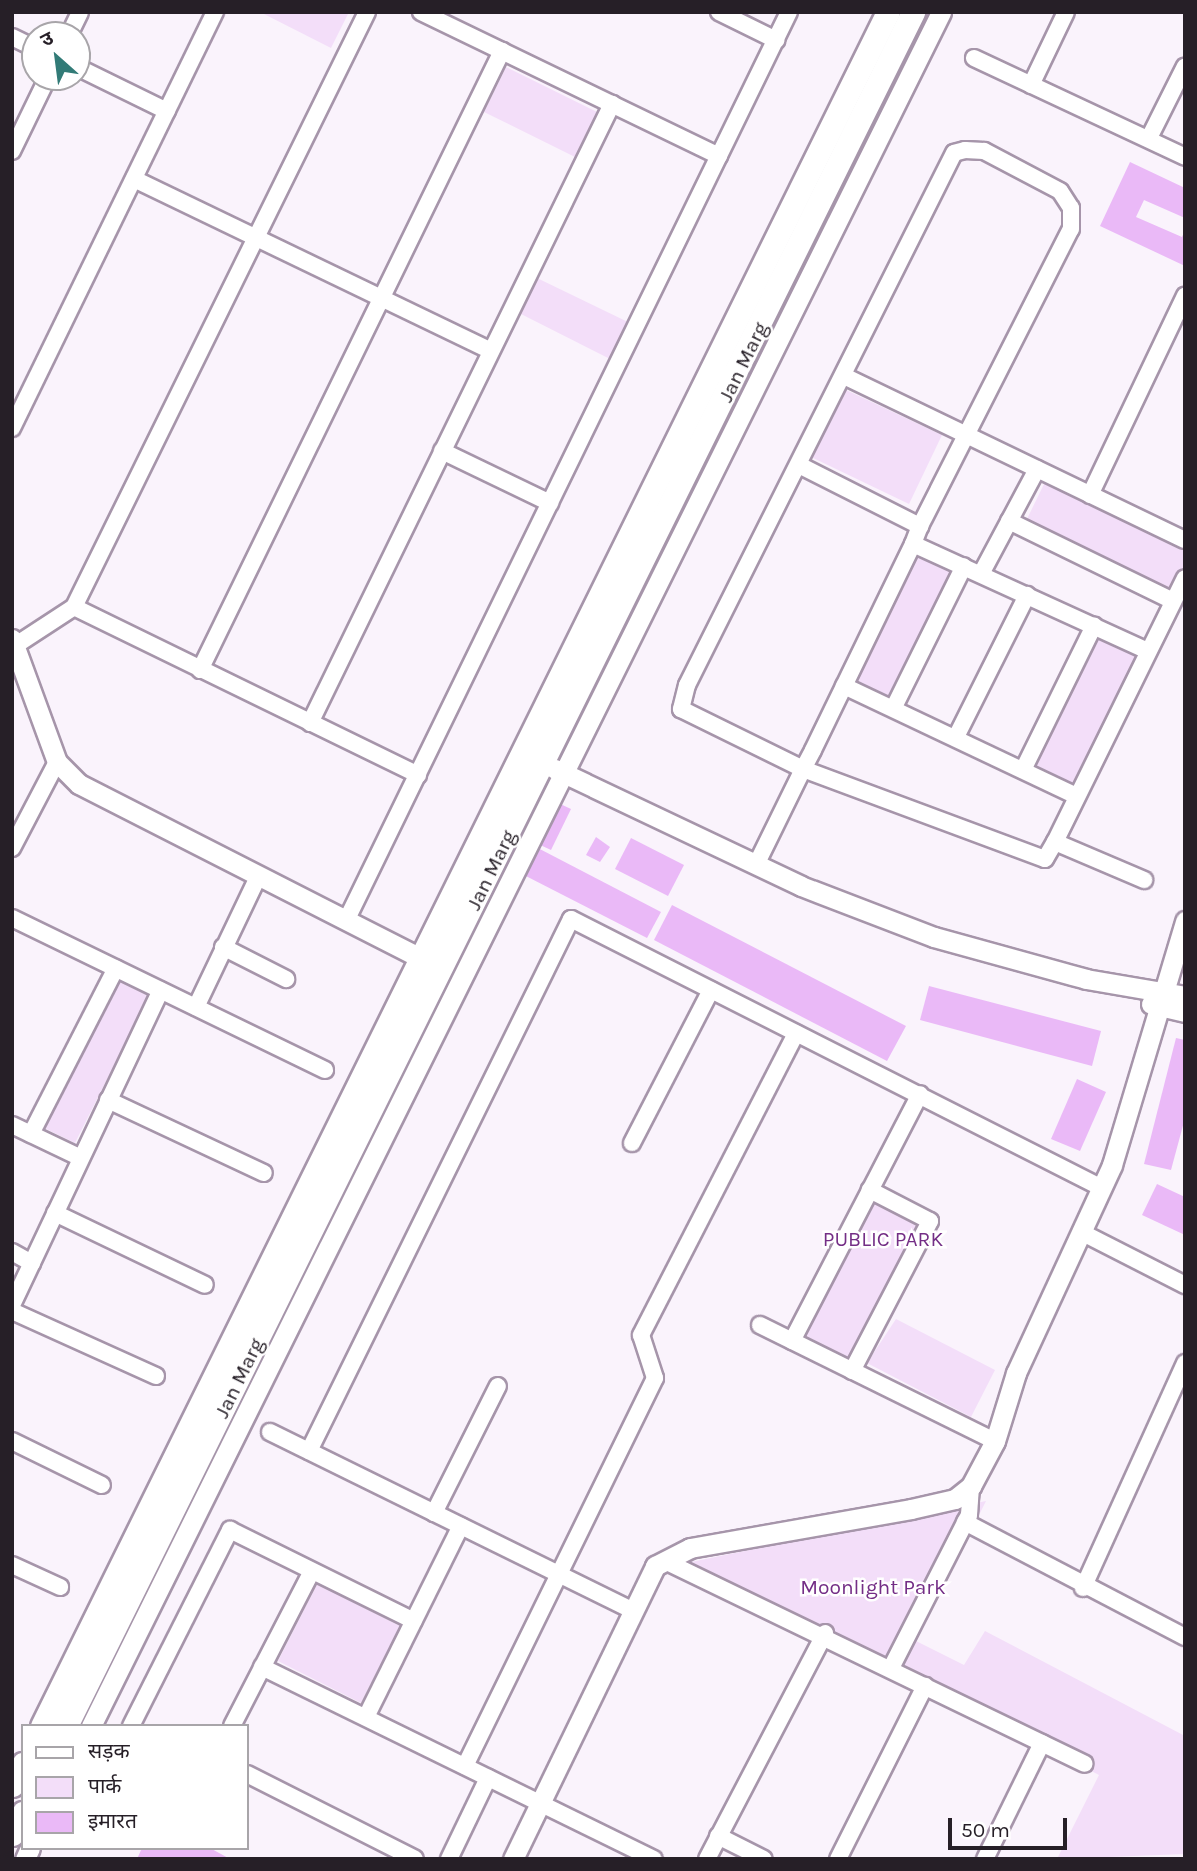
<!DOCTYPE html>
<html>
<head>
<meta charset="utf-8">
<style>
	body { margin:0 }
	#map { position:relative; width:1197px; height:1871px; overflow:hidden; background:#faf3fc; font-family:Karla,"Noto Sans Devanagari",sans-serif }
	div>[style] { position:absolute }
	[style*='--x'] { left:calc(var(--x)*1px); top:calc(var(--y)*1px); width:calc(var(--w)*1px); rotate:calc(var(--a)*1deg) }
	.green>* { inset:0; background:#f3def9 }
	.building>* { inset:0; background:#eab9f7 }
	.roads { filter:drop-shadow(2px 0 #a695aa) drop-shadow(-2px 0 #a695aa) drop-shadow(0 2px #a695aa) drop-shadow(0 -2px #a695aa) }
	.minor>* { height:16px; margin:-8px; padding:0 8px; transform-origin:8px; border-radius:8px; background:#fff }
	.tertiary>* { height:19px; margin:-9.5px; padding:0 9.5px; transform-origin:9.5px; border-radius:9.5px; background:#fff }
	.secondary>* { height:23px; margin:-11.5px; padding:0 11.5px; transform-origin:11.5px; border-radius:11.5px; background:#fff }
	span { translate:-50% -50%; white-space:nowrap; text-align:center; line-height:1.15; -webkit-text-stroke:5px #fff; paint-order:stroke }
	.street-label { font-size:21px; color:#261f27 }
	.park-label { font-size:21px; color:#742e86 }
	.frame { position:absolute; inset:0; border:14px solid #261f27; pointer-events:none }
	.legend { position:absolute; left:21px; top:1724px; width:228px; height:126px; box-sizing:border-box; background:#fff; border:2px solid #a8a5a9; margin:0; padding:9px 12px; list-style:none; font-size:21px; color:#261f27 }
	.legend li { display:flex; align-items:center; gap:14px; height:35px }
	.legend b { width:35px; border:2px solid #a8a5a9 }
	.north { position:absolute; left:21px; top:21px; width:70px; height:70px; box-sizing:border-box; background:#fff; border:2px solid #a8a5a9; border-radius:50%; rotate:332deg; font-size:19px; font-weight:700; line-height:28px; text-align:center; color:#261f27 }
	.north::after { content:''; display:block; margin:auto; width:24px; height:32px; background:#327b77; clip-path:polygon(50% 0,100% 100%,50% 72%,0 100%) }
	.scale { position:absolute; left:948px; top:1818px; width:119px; height:32px; box-sizing:border-box; border:4px solid #261f27; border-top:0; padding-left:9px; font-size:21px; line-height:24px; white-space:nowrap; color:#261f27; -webkit-text-stroke:5px #fff; paint-order:stroke }
</style>
</head>
<body>
<div id="map">
	<div class="green">
		<i style="clip-path:polygon(260px 12px,349px 12px,331px 48px)"></i>
		<i style="clip-path:polygon(506px 67px,599px 113px,577px 158px,484px 112px)"></i>
		<i style="clip-path:polygon(537px 278px,632px 324px,612px 360px,519px 313px)"></i>
		<i style="clip-path:polygon(844px 389px,942px 435px,909px 504px,811px 457px)"></i>
		<i style="clip-path:polygon(1046px 480px,1185px 547px,1185px 569px,1172px 594px,1025px 523px)"></i>
		<i style="clip-path:polygon(908px 545px,957px 569px,892px 701px,843px 678px)"></i>
		<i style="clip-path:polygon(1097px 634px,1140px 655px,1073px 789px,1030px 767px)"></i>
		<i style="clip-path:polygon(119px 978px,150px 994px,75px 1143px,44px 1128px)"></i>
		<i style="clip-path:polygon(870px 1190px,930px 1221px,852px 1371px,792px 1341px)"></i>
		<i style="clip-path:polygon(896px 1319px,995px 1370px,971px 1417px,867px 1363px)"></i>
		<i style="clip-path:polygon(986px 1501px,916px 1641px,964px 1665px,985px 1631px,1185px 1736px,1185px 1854px,1057px 1859px,1099px 1775px,691px 1562px)"></i>
		<i style="clip-path:polygon(317px 1584px,400px 1626px,361px 1703px,278px 1661px)"></i>
	</div>
	<div class="building">
		<i style="clip-path:polygon(1130px 162px,1185px 188px,1185px 218px,1144px 200px,1136px 217px,1182px 237px,1185px 230px,1185px 266px,1100px 226px)"></i>
		<i style="clip-path:polygon(556px 802px,571px 809px,551px 850px,536px 843px)"></i>
		<i style="clip-path:polygon(596px 837px,610px 847px,600px 862px,586px 855px)"></i>
		<i style="clip-path:polygon(631px 838px,684px 865px,668px 896px,615px 869px)"></i>
		<i style="clip-path:polygon(534px 846px,661px 912px,647px 938px,520px 873px)"></i>
		<i style="clip-path:polygon(672px 905px,906px 1026px,887px 1061px,654px 940px)"></i>
		<i style="clip-path:polygon(929px 986px,1101px 1031px,1092px 1066px,920px 1020px)"></i>
		<i style="clip-path:polygon(1176px 1038px,1185px 1040px,1185px 1118px,1171px 1170px,1144px 1164px)"></i>
		<i style="clip-path:polygon(1077px 1079px,1106px 1092px,1080px 1151px,1051px 1139px)"></i>
		<i style="clip-path:polygon(1157px 1184px,1185px 1197px,1185px 1235px,1142px 1215px)"></i>
		<i style="clip-path:polygon(142px 1848px,210px 1848px,230px 1859px,137px 1859px)"></i>
	</div>
	<div class="roads">
		<div class="minor">
			<i style="--x:421;--y:12;--w:331;--a:25.8"></i>
			<i style="--x:719;--y:12;--w:64;--a:26.2"></i>
			<i style="--x:69;--y:35;--w:25;--a:-64"></i>
			<i style="--x:12;--y:37;--w:25;--a:26"></i>
			<i style="--x:974;--y:58;--w:233;--a:25.1"></i>
			<i style="--x:77;--y:67;--w:100;--a:26.1"></i>
			<i style="--x:1031;--y:85;--w:81;--a:-64.4"></i>
			<i style="--x:1149;--y:138;--w:80;--a:-63.4"></i>
			<i style="--x:12;--y:151;--w:82;--a:-64.1"></i>
			<i style="--x:134;--y:179;--w:396;--a:25.7"></i>
			<i style="--x:844;--y:376;--w:378;--a:25.7"></i>
			<i style="--x:12;--y:428;--w:463;--a:-64"></i>
			<i style="--x:442;--y:451;--w:120;--a:25.7"></i>
			<i style="--x:799;--y:465;--w:136;--a:26.8"></i>
			<i style="--x:1090;--y:495;--w:221;--a:-64.5"></i>
			<i style="--x:1009;--y:521;--w:182;--a:26"></i>
			<i style="--x:913;--y:544;--w:258;--a:24.5"></i>
			<i style="--x:981;--y:574;--w:119;--a:-61.9"></i>
			<i style="--x:74;--y:607;--w:383;--a:26"></i>
			<i style="--x:16;--y:645;--w:69;--a:-33.2"></i>
			<i style="--x:74;--y:607;--w:663;--a:-63.78"></i>
			<i style="--x:200;--y:670;--w:689;--a:-63.99"></i>
			<i style="--x:844;--y:686;--w:255;--a:25.3"></i>
			<i style="--x:894;--y:707;--w:157;--a:-63.6"></i>
			<i style="--x:310;--y:723;--w:689;--a:-63.99"></i>
			<i style="--x:956;--y:737;--w:159;--a:-63.4"></i>
			<i style="--x:1023;--y:770;--w:161;--a:-63.8"></i>
			<i style="--x:1055;--y:842;--w:294;--a:-63.8"></i>
			<i style="--x:12;--y:848;--w:97;--a:-62.4"></i>
			<i style="--x:756;--y:865;--w:107;--a:-63.9"></i>
			<i style="--x:803;--y:769;--w:21;--a:-62"></i>
			<i style="--x:813;--y:750;--w:229;--a:-64.1"></i>
			<i style="--x:913;--y:544;--w:19;--a:-69"></i>
			<i style="--x:920;--y:526;--w:333;--a:-63.1"></i>
			<i style="--x:1071;--y:229;--w:21;--a:-90"></i>
			<i style="--x:1071;--y:208;--w:20;--a:-123"></i>
			<i style="--x:1060;--y:191;--w:86;--a:-152.2"></i>
			<i style="--x:984;--y:151;--w:19;--a:-177"></i>
			<i style="--x:965;--y:150;--w:11;--a:165"></i>
			<i style="--x:954;--y:153;--w:595;--a:116.65"></i>
			<i style="--x:687;--y:685;--w:25;--a:104"></i>
			<i style="--x:681;--y:709;--w:136;--a:26.2"></i>
			<i style="--x:803;--y:769;--w:258;--a:20.4"></i>
			<i style="--x:1045;--y:859;--w:20;--a:-60"></i>
			<i style="--x:1055;--y:842;--w:97;--a:23.1"></i>
			<i style="--x:12;--y:918;--w:348;--a:25.9"></i>
			<i style="--x:346;--y:921;--w:1011;--a:-64.02"></i>
			<i style="--x:223;--y:947;--w:71;--a:26.9"></i>
			<i style="--x:196;--y:1007;--w:144;--a:-64.5"></i>
			<i style="--x:108;--y:1100;--w:172;--a:25.1"></i>
			<i style="--x:12;--y:1125;--w:76;--a:25.6"></i>
			<i style="--x:31;--y:1134;--w:186;--a:-62.9"></i>
			<i style="--x:632;--y:1143;--w:172;--a:-62.7"></i>
			<i style="--x:55;--y:1213;--w:166;--a:25.6"></i>
			<i style="--x:1081;--y:1232;--w:117;--a:27"></i>
			<i style="--x:12;--y:1252;--w:23;--a:29"></i>
			<i style="--x:12;--y:1305;--w:348;--a:-64.7"></i>
			<i style="--x:12;--y:1311;--w:158;--a:24.3"></i>
			<i style="--x:760;--y:1325;--w:262;--a:26.3"></i>
			<i style="--x:792;--y:1341;--w:278;--a:-62.6"></i>
			<i style="--x:852;--y:1371;--w:169;--a:-62.5"></i>
			<i style="--x:930;--y:1221;--w:68;--a:-152.7"></i>
			<i style="--x:270;--y:1432;--w:405;--a:26.2"></i>
			<i style="--x:12;--y:1441;--w:100;--a:26.1"></i>
			<i style="--x:309;--y:1451;--w:593;--a:-63.78"></i>
			<i style="--x:571;--y:919;--w:595;--a:26.87"></i>
			<i style="--x:434;--y:1513;--w:142;--a:-63.3"></i>
			<i style="--x:965;--y:1522;--w:248;--a:27.6"></i>
			<i style="--x:665;--y:1561;--w:466;--a:25.8"></i>
			<i style="--x:12;--y:1565;--w:53;--a:24.6"></i>
			<i style="--x:1083;--y:1588;--w:247;--a:-65.6"></i>
			<i style="--x:262;--y:1667;--w:436;--a:26.1"></i>
			<i style="--x:891;--y:1668;--w:172;--a:-63"></i>
			<i style="--x:969;--y:1515;--w:29;--a:-86"></i>
			<i style="--x:366;--y:1717;--w:213;--a:-63.6"></i>
			<i style="--x:131;--y:1726;--w:220;--a:-63.2"></i>
			<i style="--x:230;--y:1530;--w:205;--a:26.3"></i>
			<i style="--x:232;--y:1726;--w:174;--a:-62.7"></i>
			<i style="--x:465;--y:1766;--w:432;--a:-63.9"></i>
			<i style="--x:655;--y:1378;--w:45;--a:-108"></i>
			<i style="--x:641;--y:1335;--w:339;--a:-62.8"></i>
			<i style="--x:247;--y:1774;--w:188;--a:26.8"></i>
			<i style="--x:718;--y:1836;--w:51;--a:26.6"></i>
			<i style="--x:449;--y:1859;--w:90;--a:-64.3"></i>
			<i style="--x:707;--y:1859;--w:255;--a:-62.4"></i>
			<i style="--x:838;--y:1859;--w:194;--a:-63.3"></i>
			<i style="--x:985;--y:1859;--w:129;--a:-63.8"></i>
		</div>
		<div class="tertiary">
			<i style="--x:12;--y:639;--w:131;--a:69.9"></i>
			<i style="--x:57;--y:762;--w:31;--a:45"></i>
			<i style="--x:79;--y:784;--w:396;--a:27"></i>
			<i style="--x:555;--y:769;--w:272;--a:25.4"></i>
			<i style="--x:801;--y:886;--w:142;--a:21"></i>
			<i style="--x:934;--y:937;--w:158;--a:15.4"></i>
			<i style="--x:1086;--y:979;--w:100;--a:9.7"></i>
			<i style="--x:1151;--y:1004;--w:35;--a:13"></i>
			<i style="--x:91;--y:1726;--w:1913;--a:-63.62"></i>
			<i style="--x:25;--y:1859;--w:12;--a:-66"></i>
			<i style="--x:513;--y:1859;--w:326;--a:-64.1"></i>
			<i style="--x:655;--y:1566;--w:39;--a:-27"></i>
			<i style="--x:690;--y:1548;--w:224;--a:-10"></i>
			<i style="--x:911;--y:1509;--w:45;--a:-12.8"></i>
			<i style="--x:955;--y:1499;--w:21;--a:-39"></i>
			<i style="--x:971;--y:1486;--w:51;--a:-61.9"></i>
			<i style="--x:995;--y:1441;--w:71;--a:-72.8"></i>
			<i style="--x:1016;--y:1373;--w:229;--a:-65.2"></i>
			<i style="--x:1112;--y:1165;--w:255;--a:-73.3"></i>
		</div>
		<div class="secondary">
			<i style="--x:42;--y:1726;--w:1911;--a:-63.73"></i>
			<i style="--x:66;--y:1726;--w:1912;--a:-63.7"></i>
			<i style="--x:12;--y:1785;--w:24;--a:-62"></i>
			<i style="--x:12;--y:1834;--w:24;--a:-62"></i>
		</div>
	</div>
	<div class="street-label">
		<span style="left:743px;top:362px;rotate:-64deg">Jan Marg</span>
		<span style="left:491px;top:870px;rotate:-64deg">Jan Marg</span>
		<span style="left:239px;top:1378px;rotate:-64deg">Jan Marg</span>
	</div>
	<div class="park-label">
		<span style="left:883px;top:1239px">PUBLIC PARK</span>
		<span style="left:873px;top:1587px">Moonlight Park</span>
	</div>
	<div class="frame"></div>
	<ul class="legend">
	<li><b style="height:9px;background:#fff"></b>सड़क</li>
	<li><b style="height:19px;background:#f3def9"></b>पार्क</li>
	<li><b style="height:19px;background:#eab9f7"></b>इमारत</li>
	</ul>
	<div class="north">उ</div>
	<div class="scale">50 m</div>
</div>
</body>
</html>
